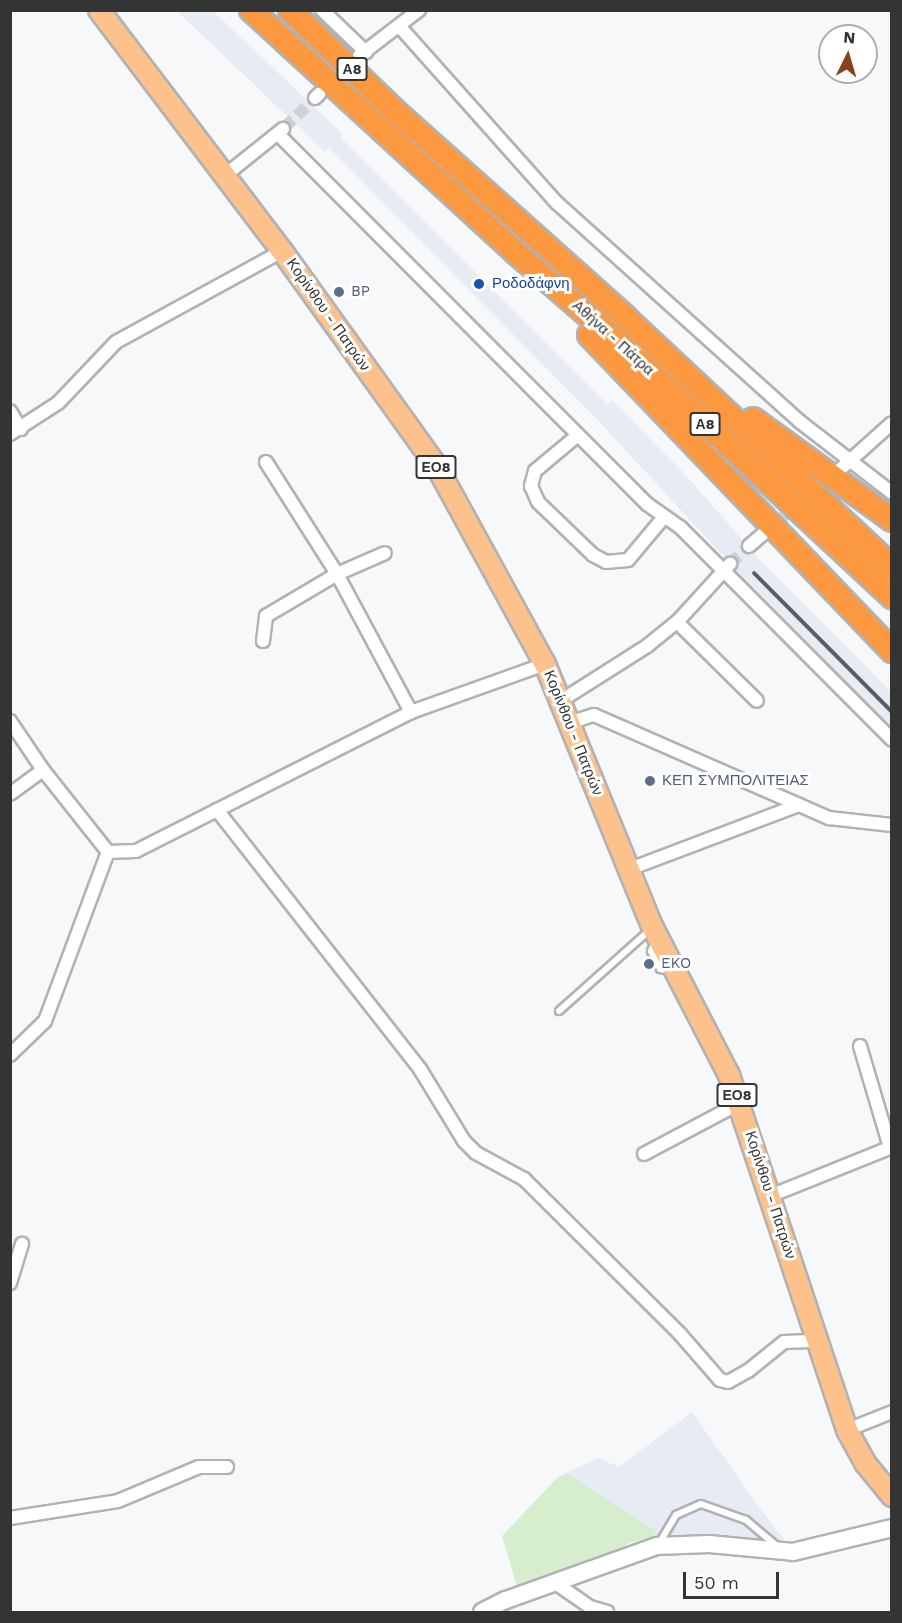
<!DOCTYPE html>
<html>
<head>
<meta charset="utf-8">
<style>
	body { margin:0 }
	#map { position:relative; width:902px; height:1623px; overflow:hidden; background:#f6f8f9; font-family:"Work Sans",sans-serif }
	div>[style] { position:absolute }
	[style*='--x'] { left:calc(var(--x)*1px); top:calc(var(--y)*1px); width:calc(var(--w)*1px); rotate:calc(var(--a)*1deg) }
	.built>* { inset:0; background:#e6ebf4 }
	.green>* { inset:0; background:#d6eece }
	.street-tunnel>* { height:12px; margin-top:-6px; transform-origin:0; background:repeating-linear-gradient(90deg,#cfd1d2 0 12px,transparent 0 18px) }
	.roads { filter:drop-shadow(2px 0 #b1b2b4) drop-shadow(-2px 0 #b1b2b4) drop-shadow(0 2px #b1b2b4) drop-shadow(0 -2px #b1b2b4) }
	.lane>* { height:6px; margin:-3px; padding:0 3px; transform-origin:3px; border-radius:3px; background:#fff }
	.street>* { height:12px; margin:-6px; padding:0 6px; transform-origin:6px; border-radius:6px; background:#fff }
	.secondary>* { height:16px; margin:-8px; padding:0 8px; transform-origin:8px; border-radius:8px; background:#fff }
	.primary>* { height:20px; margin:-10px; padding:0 10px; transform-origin:10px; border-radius:10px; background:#fdc18c }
	.highway>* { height:22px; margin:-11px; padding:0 11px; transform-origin:11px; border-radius:11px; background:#fc983f }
	.rail>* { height:4px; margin:-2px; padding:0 2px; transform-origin:2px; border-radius:2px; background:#5c5d5e }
	.dots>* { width:16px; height:16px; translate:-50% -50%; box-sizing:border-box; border:3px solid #fff; border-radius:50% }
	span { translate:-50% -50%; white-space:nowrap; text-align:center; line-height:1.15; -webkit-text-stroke:6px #fff; paint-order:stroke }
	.shield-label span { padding:2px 4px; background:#fff; border:2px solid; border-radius:4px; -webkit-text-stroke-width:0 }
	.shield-label { font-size:14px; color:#333434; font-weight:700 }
	.transit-label { font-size:15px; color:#164399 }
	.left { translate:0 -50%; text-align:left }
	.service-label { font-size:15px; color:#4e5e75 }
	.street-label { font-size:15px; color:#333434 }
	.frame { position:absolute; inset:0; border:12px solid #333434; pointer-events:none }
	.north { position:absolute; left:818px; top:24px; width:60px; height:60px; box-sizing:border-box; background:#fff; border:2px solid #adaeae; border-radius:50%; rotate:5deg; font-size:16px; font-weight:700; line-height:24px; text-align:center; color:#333434 }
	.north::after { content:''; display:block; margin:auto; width:21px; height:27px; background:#874317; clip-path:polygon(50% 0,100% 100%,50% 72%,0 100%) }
	.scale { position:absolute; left:683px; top:1572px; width:96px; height:27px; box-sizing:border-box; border:3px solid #333434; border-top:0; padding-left:8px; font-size:18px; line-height:21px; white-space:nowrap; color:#333434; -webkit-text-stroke:4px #fff; paint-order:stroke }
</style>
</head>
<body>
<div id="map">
	<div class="built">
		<i style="clip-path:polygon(177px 11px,213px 11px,342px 134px,340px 137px,607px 404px,612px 400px,683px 472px,759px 559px,891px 692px,891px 727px,737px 571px,595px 417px,329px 148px,325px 152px)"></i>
		<i style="clip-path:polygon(692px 1412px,756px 1503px,789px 1546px,654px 1537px,656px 1532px,567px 1473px,598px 1458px,619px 1467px)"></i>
	</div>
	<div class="green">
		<i style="clip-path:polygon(567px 1473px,657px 1532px,654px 1537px,629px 1543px,615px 1554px,517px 1587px,502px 1536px,558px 1477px)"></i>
	</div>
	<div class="street-tunnel">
		<i style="--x:284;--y:128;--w:43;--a:-44.1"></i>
		<i style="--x:769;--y:529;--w:39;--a:-40"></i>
		<i style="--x:730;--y:564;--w:26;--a:-43"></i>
	</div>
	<div class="roads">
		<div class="lane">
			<i style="--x:655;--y:942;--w:10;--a:114"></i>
			<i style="--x:651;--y:951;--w:20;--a:63"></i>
			<i style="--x:660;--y:969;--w:11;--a:10"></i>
			<i style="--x:559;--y:1011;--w:122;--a:-41.7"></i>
			<i style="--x:658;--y:1545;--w:35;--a:-59"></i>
			<i style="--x:676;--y:1515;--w:27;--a:-24"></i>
			<i style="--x:701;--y:1504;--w:48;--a:19.6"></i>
			<i style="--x:746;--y:1520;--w:42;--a:40.2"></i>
		</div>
		<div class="street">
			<i style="--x:322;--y:10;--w:61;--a:43.7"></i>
			<i style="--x:400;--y:27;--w:236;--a:48.3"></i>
			<i style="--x:557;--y:203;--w:326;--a:42"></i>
			<i style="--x:799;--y:421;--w:118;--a:37.7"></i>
			<i style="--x:359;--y:56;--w:76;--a:-37.5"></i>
			<i style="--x:315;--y:98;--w:6;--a:-45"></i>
			<i style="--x:278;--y:134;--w:523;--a:45.08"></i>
			<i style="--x:647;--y:504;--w:42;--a:35.2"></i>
			<i style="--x:681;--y:528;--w:299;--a:45.1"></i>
			<i style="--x:223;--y:177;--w:77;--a:-38.7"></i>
			<i style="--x:10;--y:411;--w:21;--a:59"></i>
			<i style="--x:10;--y:434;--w:57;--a:-32.9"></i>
			<i style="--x:58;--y:403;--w:84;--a:-46.4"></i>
			<i style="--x:116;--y:342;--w:189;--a:-28.7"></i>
			<i style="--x:578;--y:435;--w:56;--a:140.1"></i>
			<i style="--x:535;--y:471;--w:16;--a:105"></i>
			<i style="--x:531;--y:486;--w:17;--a:66"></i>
			<i style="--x:538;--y:502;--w:76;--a:43.9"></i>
			<i style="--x:593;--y:555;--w:15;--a:28"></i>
			<i style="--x:606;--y:562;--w:22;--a:-5"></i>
			<i style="--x:628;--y:560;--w:56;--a:-50.1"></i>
			<i style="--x:266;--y:462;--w:133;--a:57.6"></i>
			<i style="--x:337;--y:574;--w:157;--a:61.8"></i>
			<i style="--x:835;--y:474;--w:76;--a:-41.8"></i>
			<i style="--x:749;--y:546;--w:18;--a:-41"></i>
			<i style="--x:677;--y:622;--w:112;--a:44.6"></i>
			<i style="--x:263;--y:641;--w:25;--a:-83"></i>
			<i style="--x:266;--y:616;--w:82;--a:-30.6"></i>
			<i style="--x:337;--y:574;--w:52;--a:-23.6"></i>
			<i style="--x:562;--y:700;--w:101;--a:-32.4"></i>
			<i style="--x:647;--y:646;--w:38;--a:-39"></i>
			<i style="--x:677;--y:622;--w:79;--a:-47.6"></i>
			<i style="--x:10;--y:721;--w:59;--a:56"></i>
			<i style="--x:572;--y:722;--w:23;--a:-18"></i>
			<i style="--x:594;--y:715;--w:257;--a:23.7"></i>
			<i style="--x:829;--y:818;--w:63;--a:6.3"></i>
			<i style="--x:10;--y:794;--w:41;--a:-36"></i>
			<i style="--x:43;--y:770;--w:105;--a:51.6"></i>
			<i style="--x:108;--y:852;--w:28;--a:-2"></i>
			<i style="--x:136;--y:851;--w:308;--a:-26.8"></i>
			<i style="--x:411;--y:712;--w:142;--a:-19.7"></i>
			<i style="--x:217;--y:810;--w:329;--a:51.9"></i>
			<i style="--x:420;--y:1069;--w:84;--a:58.6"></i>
			<i style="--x:464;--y:1141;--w:17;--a:45"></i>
			<i style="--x:476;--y:1153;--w:55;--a:28.4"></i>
			<i style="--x:524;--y:1179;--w:220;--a:44.8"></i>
			<i style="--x:680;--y:1334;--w:61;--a:49"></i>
			<i style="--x:720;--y:1380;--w:8;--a:14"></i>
			<i style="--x:728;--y:1382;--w:23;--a:-29"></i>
			<i style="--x:748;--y:1371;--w:46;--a:-38.9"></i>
			<i style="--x:784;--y:1342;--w:34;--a:-2"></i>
			<i style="--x:627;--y:870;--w:184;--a:-20.7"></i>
			<i style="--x:860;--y:1046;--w:105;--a:73.5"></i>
			<i style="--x:10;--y:1055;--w:49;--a:-44.2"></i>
			<i style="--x:45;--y:1021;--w:180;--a:-69.6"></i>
			<i style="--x:644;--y:1154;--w:109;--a:-28"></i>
			<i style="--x:770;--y:1196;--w:131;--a:-21.9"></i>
			<i style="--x:10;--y:1283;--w:41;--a:-72.9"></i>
			<i style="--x:847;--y:1430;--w:48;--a:-21.8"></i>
			<i style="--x:10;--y:1518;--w:109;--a:-8.9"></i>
			<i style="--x:118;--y:1501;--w:88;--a:-22.8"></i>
			<i style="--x:199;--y:1467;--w:28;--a:0"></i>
			<i style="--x:554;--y:1582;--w:44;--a:34.8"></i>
			<i style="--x:590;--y:1607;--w:18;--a:16"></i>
		</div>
		<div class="secondary">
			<i style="--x:482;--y:1612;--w:27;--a:-27"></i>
			<i style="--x:506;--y:1600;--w:160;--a:-19.7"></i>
			<i style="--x:657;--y:1546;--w:52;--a:-2.2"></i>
			<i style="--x:709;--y:1544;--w:84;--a:5.4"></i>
			<i style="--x:793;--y:1552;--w:102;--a:-13.6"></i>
		</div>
		<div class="primary">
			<i style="--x:99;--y:10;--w:303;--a:52.8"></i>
			<i style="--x:282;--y:251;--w:266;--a:54.3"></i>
			<i style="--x:437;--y:467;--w:225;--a:61.3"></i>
			<i style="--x:545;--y:664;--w:285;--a:67.8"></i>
			<i style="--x:653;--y:928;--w:165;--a:62.7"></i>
			<i style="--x:729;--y:1075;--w:374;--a:71.6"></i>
			<i style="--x:847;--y:1430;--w:38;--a:61"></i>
			<i style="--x:865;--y:1463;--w:43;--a:50.7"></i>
		</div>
		<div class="highway">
			<i style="--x:251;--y:10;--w:360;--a:42.5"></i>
			<i style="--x:516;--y:253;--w:119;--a:40.9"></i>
			<i style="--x:606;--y:331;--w:391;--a:42.9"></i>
			<i style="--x:290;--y:10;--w:146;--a:43.9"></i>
			<i style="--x:395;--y:111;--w:309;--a:41.8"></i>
			<i style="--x:625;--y:317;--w:366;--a:43.1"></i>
			<i style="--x:589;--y:335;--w:438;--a:46.2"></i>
			<i style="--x:753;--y:419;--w:172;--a:36"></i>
		</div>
	</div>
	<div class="rail">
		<i style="--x:754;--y:573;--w:196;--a:45.2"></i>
	</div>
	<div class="dots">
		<i style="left:479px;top:284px;background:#1a4fb4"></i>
		<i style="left:339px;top:292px;background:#5c6f8a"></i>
		<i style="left:650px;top:781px;background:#5c6f8a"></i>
		<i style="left:649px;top:964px;background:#5c6f8a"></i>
	</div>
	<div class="shield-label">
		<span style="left:352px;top:69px">Α8</span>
		<span style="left:705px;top:424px">Α8</span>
		<span style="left:436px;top:467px">ΕΟ8</span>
		<span style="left:737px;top:1095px">ΕΟ8</span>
	</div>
	<div class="transit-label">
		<span class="left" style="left:492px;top:284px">Ροδοδάφνη</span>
	</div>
	<div class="service-label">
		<span class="left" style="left:351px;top:292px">BP</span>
		<span class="left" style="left:662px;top:781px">ΚΕΠ ΣΥΜΠΟΛΙΤΕΙΑΣ</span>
		<span class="left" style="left:661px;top:964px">EKO</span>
	</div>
	<div class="street-label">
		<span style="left:328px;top:315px;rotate:55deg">Κορίνθου - Πατρών</span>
		<span style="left:613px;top:338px;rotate:42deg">Αθήνα - Πάτρα</span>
		<span style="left:573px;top:733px;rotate:68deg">Κορίνθου - Πατρών</span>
		<span style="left:770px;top:1195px;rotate:72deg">Κορίνθου - Πατρών</span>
	</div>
	<div class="frame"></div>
	<div class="north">N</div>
	<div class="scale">50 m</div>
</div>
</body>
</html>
